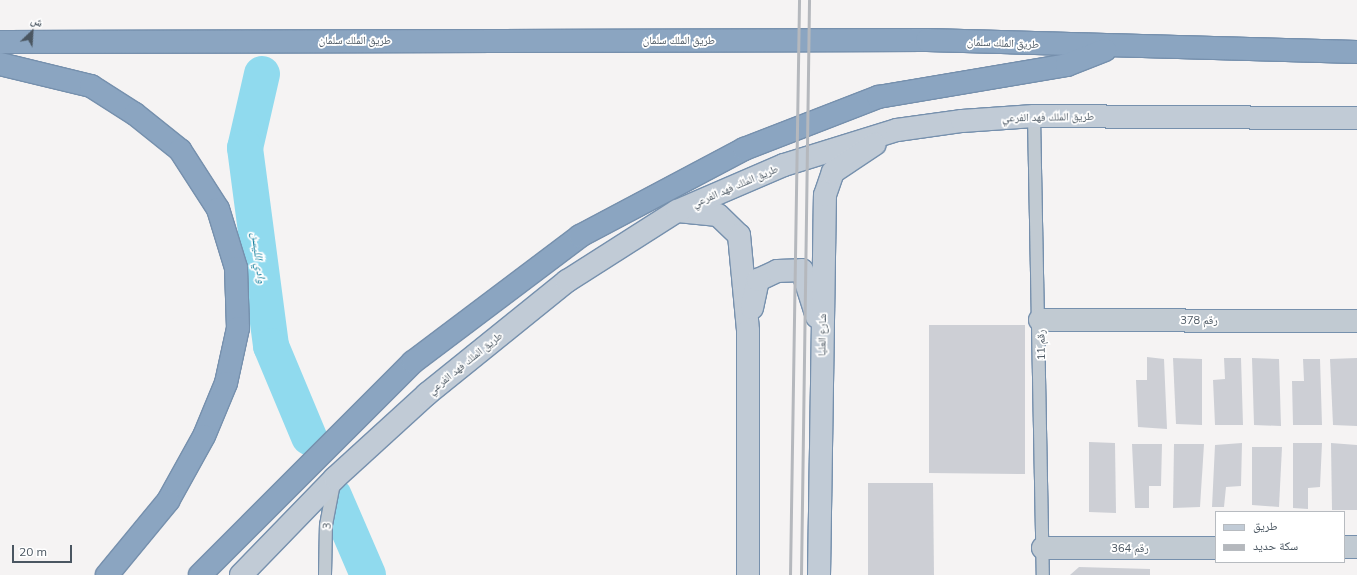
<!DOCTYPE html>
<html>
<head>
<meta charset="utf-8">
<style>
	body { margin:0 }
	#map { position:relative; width:1357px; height:575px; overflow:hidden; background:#f5f3f3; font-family:Mulish,"Noto Naskh Arabic",sans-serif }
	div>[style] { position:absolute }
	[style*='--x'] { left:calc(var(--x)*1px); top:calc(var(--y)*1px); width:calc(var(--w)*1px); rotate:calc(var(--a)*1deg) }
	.river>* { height:36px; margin:-18px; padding:0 18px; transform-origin:18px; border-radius:18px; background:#90daee }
	.building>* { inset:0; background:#cdcfd5 }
	.roads { filter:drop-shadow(1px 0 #7690ad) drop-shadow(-1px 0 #7690ad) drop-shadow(0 1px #7690ad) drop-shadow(0 -1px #7690ad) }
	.lane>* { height:12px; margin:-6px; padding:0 6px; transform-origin:6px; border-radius:6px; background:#c1cad2 }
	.street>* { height:22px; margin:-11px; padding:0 11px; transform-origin:11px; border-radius:11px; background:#c1cad2 }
	.secondary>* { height:22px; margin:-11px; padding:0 11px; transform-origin:11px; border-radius:11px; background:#c1cbd6 }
	.highway>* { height:22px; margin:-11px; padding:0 11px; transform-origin:11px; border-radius:11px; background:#8ba5c1 }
	.rail>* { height:3px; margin:-1.5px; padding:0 1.5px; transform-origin:1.5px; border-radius:1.5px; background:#b5b8bd }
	span { translate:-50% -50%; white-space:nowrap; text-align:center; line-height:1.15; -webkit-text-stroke:3.5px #fff; paint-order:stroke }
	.street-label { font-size:11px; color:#4a5661 }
	.water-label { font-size:12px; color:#0c7c9b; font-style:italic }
	.legend { position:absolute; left:1215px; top:511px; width:130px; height:52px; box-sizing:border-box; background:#fff; border:1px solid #b7bbc0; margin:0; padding:5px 7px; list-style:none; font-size:12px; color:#4a5661 }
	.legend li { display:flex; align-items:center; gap:8px; height:20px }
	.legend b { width:20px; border:1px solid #b7bbc0 }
	.north { position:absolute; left:12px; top:12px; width:40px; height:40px; -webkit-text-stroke:3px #fff; paint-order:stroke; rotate:25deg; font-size:11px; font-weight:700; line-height:16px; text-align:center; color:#4a5661 }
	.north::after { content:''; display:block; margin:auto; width:14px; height:18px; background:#4a5661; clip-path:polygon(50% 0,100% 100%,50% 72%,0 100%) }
	.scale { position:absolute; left:12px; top:545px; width:60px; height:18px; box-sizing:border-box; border:2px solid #4a5661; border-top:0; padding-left:5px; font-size:12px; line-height:14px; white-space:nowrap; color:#4a5661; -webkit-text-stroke:3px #fff; paint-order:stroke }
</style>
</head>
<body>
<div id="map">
	<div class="river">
		<i style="--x:262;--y:74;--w:76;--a:102.9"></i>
		<i style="--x:245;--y:148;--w:200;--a:82.5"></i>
		<i style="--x:271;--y:346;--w:99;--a:67.3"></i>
		<i style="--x:334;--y:496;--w:86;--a:66.7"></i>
	</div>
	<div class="building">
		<i style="clip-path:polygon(929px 325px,1025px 325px,1025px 474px,929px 473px)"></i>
		<i style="clip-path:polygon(1147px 357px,1164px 359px,1167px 429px,1138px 427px,1136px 380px,1147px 380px)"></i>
		<i style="clip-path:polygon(1173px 358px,1202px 359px,1202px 425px,1176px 424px)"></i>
		<i style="clip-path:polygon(1224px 358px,1241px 358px,1243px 425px,1215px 425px,1213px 380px,1225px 379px)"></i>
		<i style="clip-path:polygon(1252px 358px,1279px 359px,1281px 426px,1254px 425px)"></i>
		<i style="clip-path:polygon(1357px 358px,1357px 426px,1333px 425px,1330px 359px)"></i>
		<i style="clip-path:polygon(1303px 359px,1320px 359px,1322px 425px,1293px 425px,1292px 381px,1304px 381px)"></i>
		<i style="clip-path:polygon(1089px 442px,1115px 443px,1116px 513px,1089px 512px)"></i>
		<i style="clip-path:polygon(1242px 443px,1241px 486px,1226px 487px,1224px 507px,1212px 507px,1215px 445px)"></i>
		<i style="clip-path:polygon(1293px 443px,1322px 443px,1320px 487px,1308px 488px,1308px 509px,1293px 508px)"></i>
		<i style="clip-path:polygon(1331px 443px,1357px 445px,1357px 510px,1332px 510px)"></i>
		<i style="clip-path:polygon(1132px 444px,1162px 444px,1161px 486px,1149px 486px,1149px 508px,1135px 508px)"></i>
		<i style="clip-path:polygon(1174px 444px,1204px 444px,1200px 507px,1173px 508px)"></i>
		<i style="clip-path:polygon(1252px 447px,1282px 447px,1279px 507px,1252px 505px)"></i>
		<i style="clip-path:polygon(868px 483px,933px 483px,934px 575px,868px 575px)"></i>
		<i style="clip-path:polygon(1079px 567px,1150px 569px,1150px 575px,1070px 575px)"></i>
	</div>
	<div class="roads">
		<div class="lane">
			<i style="--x:1034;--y:116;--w:459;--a:88.9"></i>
			<i style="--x:325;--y:575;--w:50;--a:-88.9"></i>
			<i style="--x:326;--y:525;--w:43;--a:-79.2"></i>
		</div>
		<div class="street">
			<i style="--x:1040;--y:320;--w:317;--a:0.2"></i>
			<i style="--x:1344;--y:547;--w:13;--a:0"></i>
			<i style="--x:1043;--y:548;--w:173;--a:0"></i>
		</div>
		<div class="secondary">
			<i style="--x:678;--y:211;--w:40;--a:5.7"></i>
			<i style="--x:718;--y:215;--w:29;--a:44"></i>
			<i style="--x:739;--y:235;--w:96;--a:84.6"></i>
			<i style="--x:748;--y:331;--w:244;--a:90"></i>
			<i style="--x:752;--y:308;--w:29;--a:-78"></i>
			<i style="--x:758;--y:280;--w:21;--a:-25"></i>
			<i style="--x:777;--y:271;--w:25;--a:-2"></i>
			<i style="--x:802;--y:270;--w:49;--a:72.3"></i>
			<i style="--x:241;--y:575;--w:135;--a:-45.9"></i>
			<i style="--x:335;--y:478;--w:125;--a:-42.4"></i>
			<i style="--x:427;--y:394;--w:180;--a:-38.9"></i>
			<i style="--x:567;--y:281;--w:130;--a:-32.5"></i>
			<i style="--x:677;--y:211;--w:116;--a:-23.3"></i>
			<i style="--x:784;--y:165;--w:118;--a:-17.2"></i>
			<i style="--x:897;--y:130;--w:66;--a:-7.9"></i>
			<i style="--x:962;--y:121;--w:72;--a:-4"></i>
			<i style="--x:1034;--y:116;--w:323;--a:0.4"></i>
			<i style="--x:819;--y:575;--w:380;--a:-89.1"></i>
			<i style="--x:825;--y:195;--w:24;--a:-71"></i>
			<i style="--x:833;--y:172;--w:50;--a:-33.7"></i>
		</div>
		<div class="highway">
			<i style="--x:0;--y:42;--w:927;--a:-0.12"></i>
			<i style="--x:927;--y:40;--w:430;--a:1.6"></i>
			<i style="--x:0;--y:64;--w:94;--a:13.6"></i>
			<i style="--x:91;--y:86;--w:52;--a:32.5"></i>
			<i style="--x:135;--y:114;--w:58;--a:38.7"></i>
			<i style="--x:180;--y:150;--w:70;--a:57.2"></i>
			<i style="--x:218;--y:209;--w:62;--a:73"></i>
			<i style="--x:236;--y:268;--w:60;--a:88.1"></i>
			<i style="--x:238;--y:328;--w:56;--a:102.3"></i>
			<i style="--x:226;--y:383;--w:57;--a:112.5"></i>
			<i style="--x:204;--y:436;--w:74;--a:119"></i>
			<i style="--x:168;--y:501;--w:96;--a:129.5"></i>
			<i style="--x:200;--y:575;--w:301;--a:-45"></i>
			<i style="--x:413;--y:362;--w:209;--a:-37"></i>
			<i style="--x:580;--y:236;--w:186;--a:-27.9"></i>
			<i style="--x:744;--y:149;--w:144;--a:-21.2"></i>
			<i style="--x:878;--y:97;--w:192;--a:-9.6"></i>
			<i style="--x:1067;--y:65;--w:41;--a:-21.5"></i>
		</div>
	</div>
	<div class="rail">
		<i style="--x:790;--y:575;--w:575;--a:-89.1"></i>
		<i style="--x:801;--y:575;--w:575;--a:-89.2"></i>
	</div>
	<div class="street-label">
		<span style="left:355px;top:40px">طريق الملك سلمان</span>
		<span style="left:679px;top:40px">طريق الملك سلمان</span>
		<span style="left:1003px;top:43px;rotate:2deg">طريق الملك سلمان</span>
		<span style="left:1048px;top:117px;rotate:-1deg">طريق الملك فهد الفرعي</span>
		<span style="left:735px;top:186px;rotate:-23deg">طريق الملك فهد الفرعي</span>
		<span style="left:1199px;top:320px">رقم 378</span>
		<span style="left:822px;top:335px;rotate:-89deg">شارع العليا</span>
		<span style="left:1041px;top:345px;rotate:-91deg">رقم 11</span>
		<span style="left:465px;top:363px;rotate:-39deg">طريق الملك فهد الفرعي</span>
		<span style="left:327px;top:526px;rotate:-85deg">3</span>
		<span style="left:1130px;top:548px">رقم 364</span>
	</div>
	<div class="water-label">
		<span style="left:259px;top:258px;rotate:83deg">وادي الليسن</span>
	</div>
	<ul class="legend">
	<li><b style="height:5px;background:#c1cbd6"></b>طريق</li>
	<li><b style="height:5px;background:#b5b8bd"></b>سكة حديد</li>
	</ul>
	<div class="north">ش</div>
	<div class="scale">20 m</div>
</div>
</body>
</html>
